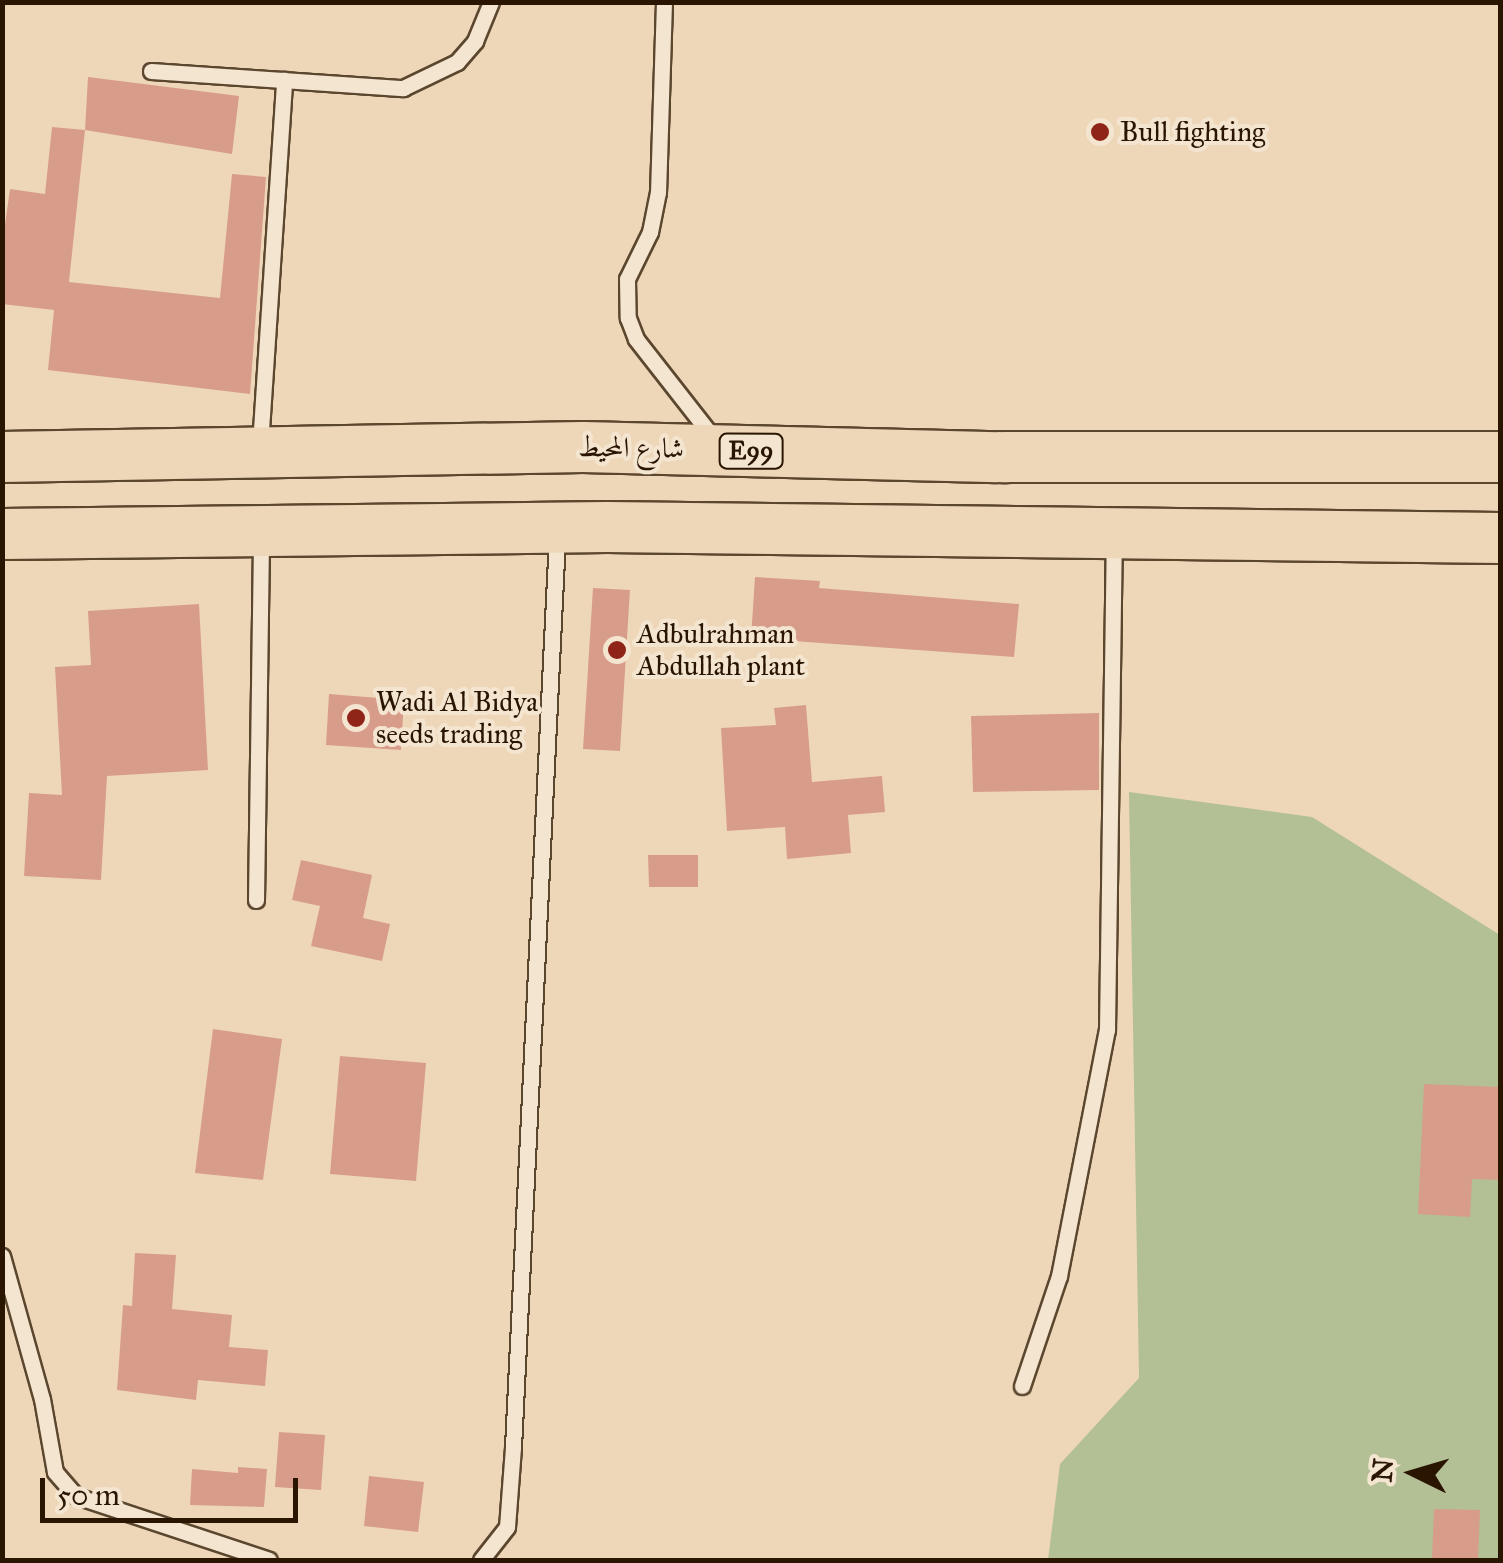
<!DOCTYPE html>
<html>
<head>
<meta charset="utf-8">
<style>
	body { margin:0 }
	#map { position:relative; width:1503px; height:1563px; overflow:hidden; background:#eed7b8; font-family:"IM FELL Great Primer",Amiri,serif }
	div>[style] { position:absolute }
	[style*='--x'] { left:calc(var(--x)*1px); top:calc(var(--y)*1px); width:calc(var(--w)*1px); rotate:calc(var(--a)*1deg) }
	.green>* { inset:0; background:#b3bf94 }
	.building>* { inset:0; background:#d89d8a }
	.roads { filter:drop-shadow(2px 0 #5b462e) drop-shadow(-2px 0 #5b462e) drop-shadow(0 2px #5b462e) drop-shadow(0 -2px #5b462e) }
	.service>* { height:15px; margin:-7.5px; padding:0 7.5px; transform-origin:7.5px; border-radius:7.5px; background:#f4e5d1 }
	.trunk>* { height:50px; margin:-25px; padding:0 25px; transform-origin:25px; border-radius:25px; background:#eed7b8 }
	.dots>* { width:28px; height:28px; translate:-50% -50%; box-sizing:border-box; border:5px solid #f4e5d1; border-radius:50% }
	span { translate:-50% -50%; white-space:nowrap; text-align:center; line-height:1.15; -webkit-text-stroke:8px #f4e5d1; paint-order:stroke }
	.shield-label span { padding:2px 8px; background:#f4e5d1; border:2px solid; border-radius:8px; -webkit-text-stroke-width:0 }
	.shield-label { font-size:25px; color:#2a1500; font-weight:700 }
	.poi-label { font-size:28px; color:#2a1500 }
	.left { translate:0 -50%; text-align:left }
	.street-label { font-size:28px; color:#2a1500 }
	.frame { position:absolute; inset:0; border:5px solid #2a1500; pointer-events:none }
	.north { position:absolute; left:1363px; top:1423px; width:100px; height:100px; -webkit-text-stroke:8px #f4e5d1; paint-order:stroke; rotate:275deg; font-size:28px; font-weight:700; line-height:40px; text-align:center; color:#2a1500 }
	.north::after { content:''; display:block; margin:auto; width:35px; height:45px; background:#2a1500; clip-path:polygon(50% 0,100% 100%,50% 72%,0 100%) }
	.scale { position:absolute; left:40px; top:1478px; width:258px; height:45px; box-sizing:border-box; border:5px solid #2a1500; border-top:0; padding-left:12px; font-size:30px; line-height:35px; white-space:nowrap; color:#2a1500; -webkit-text-stroke:8px #f4e5d1; paint-order:stroke }
</style>
</head>
<body>
<div id="map">
	<div class="green">
		<i style="clip-path:polygon(1129px 792px,1312px 817px,1500px 935px,1500px 1560px,1048px 1560px,1060px 1464px,1139px 1378px)"></i>
	</div>
	<div class="building">
		<i style="clip-path:polygon(88px 77px,239px 96px,232px 154px,85px 130px)"></i>
		<i style="clip-path:polygon(52px 127px,85px 130px,69px 282px,220px 298px,232px 174px,266px 177px,250px 394px,48px 370px,54px 310px,2px 304px,2px 246px,10px 189px,45px 194px)"></i>
		<i style="clip-path:polygon(755px 577px,820px 581px,819px 588px,1019px 604px,1014px 657px,751px 638px)"></i>
		<i style="clip-path:polygon(593px 588px,630px 590px,620px 751px,583px 749px)"></i>
		<i style="clip-path:polygon(199px 604px,208px 770px,107px 776px,101px 880px,24px 876px,29px 793px,62px 795px,55px 667px,91px 665px,88px 611px)"></i>
		<i style="clip-path:polygon(329px 694px,404px 700px,401px 750px,326px 745px)"></i>
		<i style="clip-path:polygon(806px 705px,812px 782px,882px 776px,885px 812px,848px 815px,851px 853px,787px 859px,785px 827px,727px 831px,721px 728px,776px 725px,774px 708px)"></i>
		<i style="clip-path:polygon(1099px 713px,1099px 790px,973px 792px,971px 716px)"></i>
		<i style="clip-path:polygon(648px 855px,698px 855px,698px 887px,649px 887px)"></i>
		<i style="clip-path:polygon(301px 860px,372px 875px,363px 918px,390px 924px,382px 961px,311px 946px,320px 906px,292px 900px)"></i>
		<i style="clip-path:polygon(213px 1029px,282px 1039px,263px 1180px,195px 1173px)"></i>
		<i style="clip-path:polygon(340px 1056px,426px 1063px,416px 1181px,330px 1174px)"></i>
		<i style="clip-path:polygon(1424px 1084px,1500px 1087px,1500px 1180px,1472px 1179px,1470px 1217px,1418px 1214px)"></i>
		<i style="clip-path:polygon(135px 1253px,176px 1255px,172px 1309px,232px 1315px,229px 1347px,268px 1350px,265px 1386px,198px 1380px,196px 1400px,117px 1390px,123px 1305px,132px 1306px)"></i>
		<i style="clip-path:polygon(279px 1432px,325px 1435px,321px 1490px,275px 1487px)"></i>
		<i style="clip-path:polygon(238px 1467px,267px 1469px,264px 1507px,190px 1505px,192px 1469px,238px 1473px)"></i>
		<i style="clip-path:polygon(369px 1476px,424px 1482px,418px 1532px,364px 1526px)"></i>
		<i style="clip-path:polygon(1434px 1509px,1480px 1510px,1478px 1560px,1432px 1560px)"></i>
	</div>
	<div class="roads">
		<div class="service">
			<i style="--x:664;--y:2;--w:190;--a:91.8"></i>
			<i style="--x:658;--y:192;--w:41;--a:101.3"></i>
			<i style="--x:650;--y:232;--w:52;--a:116.1"></i>
			<i style="--x:627;--y:279;--w:39;--a:89"></i>
			<i style="--x:628;--y:318;--w:22;--a:69"></i>
			<i style="--x:636;--y:339;--w:127;--a:52"></i>
			<i style="--x:151;--y:71;--w:253;--a:3.9"></i>
			<i style="--x:403;--y:88;--w:60;--a:-25.7"></i>
			<i style="--x:457;--y:62;--w:28;--a:-49"></i>
			<i style="--x:475;--y:41;--w:42;--a:-67.7"></i>
			<i style="--x:260;--y:445;--w:366;--a:-86.2"></i>
			<i style="--x:256;--y:900;--w:361;--a:-89.2"></i>
			<i style="--x:2;--y:1256;--w:148;--a:74.4"></i>
			<i style="--x:42;--y:1399;--w:74;--a:79.9"></i>
			<i style="--x:55;--y:1472;--w:32;--a:49"></i>
			<i style="--x:76;--y:1496;--w:203;--a:18.3"></i>
			<i style="--x:1022;--y:1386;--w:116;--a:-71.4"></i>
			<i style="--x:1059;--y:1276;--w:251;--a:-79"></i>
			<i style="--x:1107;--y:1030;--w:489;--a:-89.2"></i>
			<i style="--x:481;--y:1560;--w:42;--a:-51.8"></i>
			<i style="--x:507;--y:1527;--w:80;--a:-85.7"></i>
			<i style="--x:513;--y:1447;--w:912;--a:-87.23"></i>
		</div>
		<div class="trunk">
			<i style="--x:2;--y:457;--w:581;--a:-0.99"></i>
			<i style="--x:583;--y:447;--w:423;--a:1.4"></i>
			<i style="--x:1006;--y:457;--w:494;--a:0"></i>
			<i style="--x:2;--y:534;--w:605;--a:-0.66"></i>
			<i style="--x:607;--y:527;--w:893;--a:0.71"></i>
		</div>
	</div>
	<div class="dots">
		<i style="left:1100px;top:132px;background:#8f2418"></i>
		<i style="left:617px;top:650px;background:#8f2418"></i>
		<i style="left:356px;top:718px;background:#8f2418"></i>
	</div>
	<div class="shield-label">
		<span style="left:751px;top:451px">E99</span>
	</div>
	<div class="poi-label">
		<span class="left" style="left:1120px;top:132px">Bull fighting</span>
		<span class="left" style="left:637px;top:650px">Adbulrahman<br>Abdullah plant</span>
		<span class="left" style="left:376px;top:718px">Wadi Al Bidya<br>seeds trading</span>
	</div>
	<div class="street-label">
		<span style="left:631px;top:448px;rotate:1deg">شارع المحيط</span>
	</div>
	<div class="frame"></div>
	<div class="north">N</div>
	<div class="scale">50 m</div>
</div>
</body>
</html>
